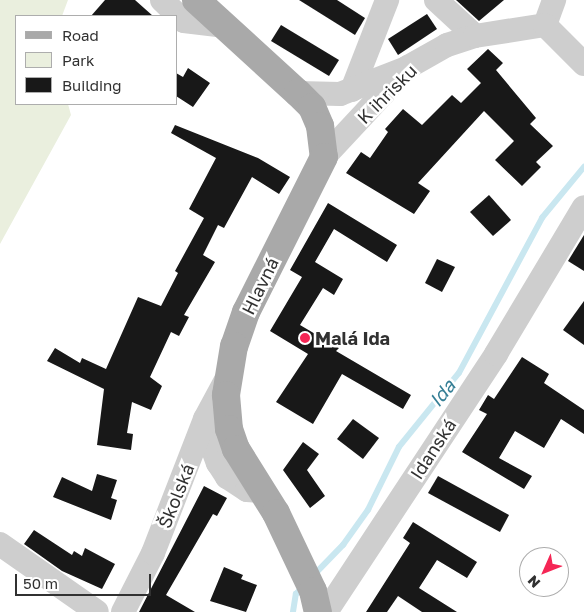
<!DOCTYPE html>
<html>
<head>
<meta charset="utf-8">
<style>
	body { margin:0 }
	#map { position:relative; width:584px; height:612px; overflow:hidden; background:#fff; font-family:"Golos Text",sans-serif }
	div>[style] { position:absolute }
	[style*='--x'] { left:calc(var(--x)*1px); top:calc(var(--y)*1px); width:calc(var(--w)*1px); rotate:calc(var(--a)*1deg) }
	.green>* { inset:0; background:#eaefde }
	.stream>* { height:5.5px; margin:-2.75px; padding:0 2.75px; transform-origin:2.75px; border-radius:2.75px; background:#c9e7f0 }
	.building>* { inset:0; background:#181818 }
	.minor>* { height:24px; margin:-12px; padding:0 12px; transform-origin:12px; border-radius:12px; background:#cecece }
	.major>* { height:28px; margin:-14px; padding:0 14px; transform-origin:14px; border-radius:14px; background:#a9a9a9 }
	.dots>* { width:14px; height:14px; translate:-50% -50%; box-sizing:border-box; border:2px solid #fff; border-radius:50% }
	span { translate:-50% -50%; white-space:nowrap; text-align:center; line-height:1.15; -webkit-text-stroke:5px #fff; paint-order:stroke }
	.street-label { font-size:18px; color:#313131 }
	.poi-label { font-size:18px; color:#313131; font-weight:700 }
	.left { translate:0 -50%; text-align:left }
	.water-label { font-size:19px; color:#347e95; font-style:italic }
	.legend { position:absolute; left:15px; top:15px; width:162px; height:90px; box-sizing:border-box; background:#fff; border:1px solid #adadad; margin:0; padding:6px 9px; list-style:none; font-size:15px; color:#313131 }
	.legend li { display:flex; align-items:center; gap:10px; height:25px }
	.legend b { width:25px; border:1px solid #adadad }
	.north { position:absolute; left:519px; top:547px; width:50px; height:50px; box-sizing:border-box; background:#fff; border:1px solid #adadad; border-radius:50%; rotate:226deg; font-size:14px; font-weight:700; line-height:20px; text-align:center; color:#313131 }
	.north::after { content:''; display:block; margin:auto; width:18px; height:22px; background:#f52655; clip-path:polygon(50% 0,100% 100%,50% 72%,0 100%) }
	.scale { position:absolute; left:15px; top:574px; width:136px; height:22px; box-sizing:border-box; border:2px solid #313131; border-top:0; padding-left:6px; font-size:15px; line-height:18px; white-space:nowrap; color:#313131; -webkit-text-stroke:4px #fff; paint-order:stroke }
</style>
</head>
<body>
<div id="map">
	<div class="green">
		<i style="clip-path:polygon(0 0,68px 0,62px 16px,16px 16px,16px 104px,68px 104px,71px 115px,0 244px)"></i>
	</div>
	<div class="stream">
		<i style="--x:314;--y:575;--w:42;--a:-46"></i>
		<i style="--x:343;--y:545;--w:43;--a:-54.5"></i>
		<i style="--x:368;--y:510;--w:70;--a:-63.8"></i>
		<i style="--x:399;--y:447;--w:95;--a:-51"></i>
		<i style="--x:459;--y:373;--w:176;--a:-61.8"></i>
		<i style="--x:542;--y:218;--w:66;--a:-50.5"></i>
		<i style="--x:293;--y:612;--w:18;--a:-81"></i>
		<i style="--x:296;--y:594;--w:10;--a:-45"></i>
	</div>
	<div class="building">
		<i style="clip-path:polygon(105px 0,135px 0,153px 16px,91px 16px)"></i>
		<i style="clip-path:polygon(299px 0,337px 0,365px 18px,355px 35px)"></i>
		<i style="clip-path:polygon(456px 0,504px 0,479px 21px)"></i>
		<i style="clip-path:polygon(427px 14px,437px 29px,398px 55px,388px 39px)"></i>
		<i style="clip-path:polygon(281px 25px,339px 60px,329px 76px,271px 41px)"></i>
		<i style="clip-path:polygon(488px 49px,503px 63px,496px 70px,536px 118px,530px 124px,553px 146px,536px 162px,541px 167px,522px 186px,495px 160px,514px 141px,484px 111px,418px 183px,430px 191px,414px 214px,346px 173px,361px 152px,370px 158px,388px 132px,385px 129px,403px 109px,422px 125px,452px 95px,461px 103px,481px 83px,467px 69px)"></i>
		<i style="clip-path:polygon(188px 68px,210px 83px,193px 107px,176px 96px,176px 73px,183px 77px)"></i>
		<i style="clip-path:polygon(175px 125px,258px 158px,290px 177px,279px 194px,252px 177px,224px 228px,218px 225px,203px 255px,215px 262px,184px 315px,189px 317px,179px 336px,171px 332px,150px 377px,162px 386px,151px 410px,132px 402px,127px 433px,133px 434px,131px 450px,97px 445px,104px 389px,47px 361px,55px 348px,80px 363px,82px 358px,106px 369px,138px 297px,161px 306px,178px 273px,175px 271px,204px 218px,189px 209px,216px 158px,171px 133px)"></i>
		<i style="clip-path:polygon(489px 195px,511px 220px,493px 236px,470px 212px)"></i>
		<i style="clip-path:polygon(328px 203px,397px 245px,387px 262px,334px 229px,315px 262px,343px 279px,334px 295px,323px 288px,300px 325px,339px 348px,336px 351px,411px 395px,403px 409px,342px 374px,313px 424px,276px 402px,308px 354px,270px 331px,302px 277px,290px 270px)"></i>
		<i style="clip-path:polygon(584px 235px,584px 271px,568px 261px)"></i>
		<i style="clip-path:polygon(437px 259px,455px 267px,442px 292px,425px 283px)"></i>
		<i style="clip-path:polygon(584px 301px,584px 345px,563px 330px)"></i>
		<i style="clip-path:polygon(522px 357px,549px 374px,544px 383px,584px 410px,584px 434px,561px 419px,544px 448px,515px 431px,499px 458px,532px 476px,524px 489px,462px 452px,487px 414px,479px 410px,488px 395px,494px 399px)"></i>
		<i style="clip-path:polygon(353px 419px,379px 438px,363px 459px,337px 439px)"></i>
		<i style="clip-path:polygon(303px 442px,319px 454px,307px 470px,325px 496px,310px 508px,283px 470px)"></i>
		<i style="clip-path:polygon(97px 474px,117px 480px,111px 498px,117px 500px,111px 520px,53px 497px,62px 477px,92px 491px)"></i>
		<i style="clip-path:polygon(438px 476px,509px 515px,500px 532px,428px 493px)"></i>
		<i style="clip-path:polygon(204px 486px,227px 498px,217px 516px,213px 514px,166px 595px,195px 612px,139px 612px)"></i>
		<i style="clip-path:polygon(413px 522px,477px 562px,467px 578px,437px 560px,419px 588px,457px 612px,422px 612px,398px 596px,387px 612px,366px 612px,410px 543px,403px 538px)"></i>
		<i style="clip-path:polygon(34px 530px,72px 555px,74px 551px,82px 556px,85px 548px,115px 564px,102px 589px,62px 571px,24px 544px)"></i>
		<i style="clip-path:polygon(224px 567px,243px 575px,241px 579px,257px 585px,246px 612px,210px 601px)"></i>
	</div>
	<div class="minor">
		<i style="--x:162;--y:0;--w:30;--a:44"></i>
		<i style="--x:184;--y:21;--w:40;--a:7.1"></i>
		<i style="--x:436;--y:0;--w:53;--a:42.7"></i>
		<i style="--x:545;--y:25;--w:27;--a:-70"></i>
		<i style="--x:352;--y:90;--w:97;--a:-68.7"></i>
		<i style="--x:298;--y:93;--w:42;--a:1.4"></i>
		<i style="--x:340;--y:94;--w:69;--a:-21.3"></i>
		<i style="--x:324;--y:157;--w:123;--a:-47"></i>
		<i style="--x:408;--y:67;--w:45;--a:-29.4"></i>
		<i style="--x:447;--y:45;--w:29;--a:-18"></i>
		<i style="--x:475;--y:36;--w:71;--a:-8.9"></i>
		<i style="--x:545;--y:25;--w:55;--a:45"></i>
		<i style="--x:208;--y:436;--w:29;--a:70"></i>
		<i style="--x:218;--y:463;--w:17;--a:57"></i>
		<i style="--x:227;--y:477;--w:24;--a:33"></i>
		<i style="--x:247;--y:490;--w:13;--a:4"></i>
		<i style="--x:0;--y:544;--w:118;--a:35"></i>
		<i style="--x:123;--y:612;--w:66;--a:-63"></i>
		<i style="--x:153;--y:553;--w:144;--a:-68.8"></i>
		<i style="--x:205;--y:419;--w:44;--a:-61.7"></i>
		<i style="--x:326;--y:612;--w:309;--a:-56.6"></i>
		<i style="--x:496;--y:354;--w:171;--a:-59.1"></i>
	</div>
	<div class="major">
		<i style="--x:196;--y:0;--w:138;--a:42.4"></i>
		<i style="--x:298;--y:93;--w:20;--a:45"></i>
		<i style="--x:312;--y:107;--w:21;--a:67"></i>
		<i style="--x:320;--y:126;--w:31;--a:83"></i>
		<i style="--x:324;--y:157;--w:174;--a:116.7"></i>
		<i style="--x:246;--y:312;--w:36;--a:109"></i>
		<i style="--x:234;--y:346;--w:50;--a:99.3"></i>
		<i style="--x:226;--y:395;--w:34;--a:85"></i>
		<i style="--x:229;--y:429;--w:21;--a:71"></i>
		<i style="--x:236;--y:449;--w:75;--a:58"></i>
		<i style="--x:276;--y:513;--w:86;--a:64.6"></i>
		<i style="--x:313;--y:591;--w:22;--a:77"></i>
	</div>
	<div class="dots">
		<i style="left:305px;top:338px;background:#f52655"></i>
	</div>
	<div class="street-label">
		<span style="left:387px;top:94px;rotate:-45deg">K ihrisku</span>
		<span style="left:260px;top:286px;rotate:-64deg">Hlavná</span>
		<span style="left:433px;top:449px;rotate:-57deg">Idanská</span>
		<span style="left:176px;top:496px;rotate:-68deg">Školská</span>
	</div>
	<div class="poi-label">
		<span class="left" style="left:315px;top:338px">Malá Ida</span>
	</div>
	<div class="water-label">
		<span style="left:442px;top:393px;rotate:-51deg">Ida</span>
	</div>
	<ul class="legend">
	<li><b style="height:6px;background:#a9a9a9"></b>Road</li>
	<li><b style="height:14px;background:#eaefde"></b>Park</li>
	<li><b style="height:14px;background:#181818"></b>Building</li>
	</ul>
	<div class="north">N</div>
	<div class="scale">50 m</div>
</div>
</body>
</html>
